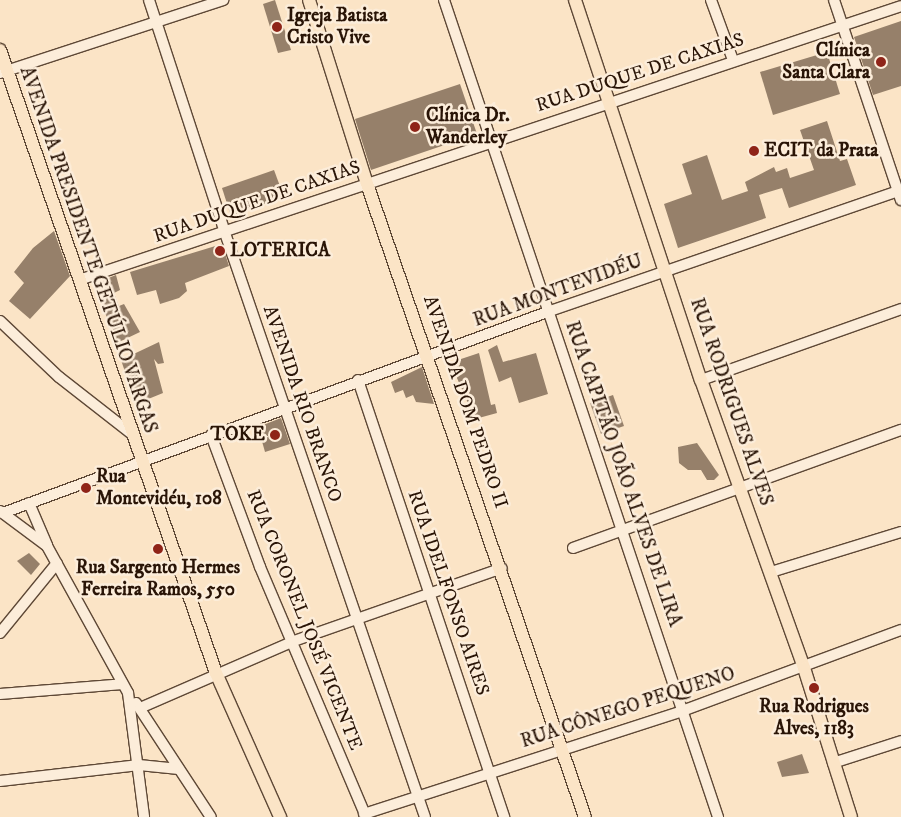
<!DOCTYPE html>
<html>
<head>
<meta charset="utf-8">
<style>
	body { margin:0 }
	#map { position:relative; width:901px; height:817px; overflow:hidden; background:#fbe4c6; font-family:"IM FELL DW Pica",serif }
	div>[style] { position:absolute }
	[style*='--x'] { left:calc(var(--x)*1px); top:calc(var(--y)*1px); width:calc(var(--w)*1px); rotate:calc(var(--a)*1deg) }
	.building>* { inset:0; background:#96806a }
	.roads { filter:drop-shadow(1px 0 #5e4836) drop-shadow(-1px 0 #5e4836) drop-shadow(0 1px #5e4836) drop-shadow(0 -1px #5e4836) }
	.minor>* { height:10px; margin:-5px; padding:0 5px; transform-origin:5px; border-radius:5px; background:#fcedda }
	.major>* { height:12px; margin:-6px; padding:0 6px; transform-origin:6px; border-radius:6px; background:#fbe4c6 }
	.dots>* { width:14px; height:14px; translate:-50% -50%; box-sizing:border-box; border:2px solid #fcedda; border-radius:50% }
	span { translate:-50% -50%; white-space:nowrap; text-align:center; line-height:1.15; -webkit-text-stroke:5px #fcedda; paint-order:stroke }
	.poi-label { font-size:19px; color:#291406; font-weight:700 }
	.left { translate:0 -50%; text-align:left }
	.right { translate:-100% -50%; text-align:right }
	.street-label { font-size:19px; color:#291406 }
</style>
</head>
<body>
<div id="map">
	<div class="building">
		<i style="clip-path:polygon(275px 0,291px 50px,278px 53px,263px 4px)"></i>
		<i style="clip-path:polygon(901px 21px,901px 86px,873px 95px,854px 37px)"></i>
		<i style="clip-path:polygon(827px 52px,840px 94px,773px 115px,760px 72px)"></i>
		<i style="clip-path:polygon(460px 84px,477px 134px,371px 170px,355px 119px)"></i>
		<i style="clip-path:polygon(827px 121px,840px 161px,847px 159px,856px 185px,789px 208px,782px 188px,759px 195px,766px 218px,678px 248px,664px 204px,692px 194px,682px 164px,707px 155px,722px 200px,748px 191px,745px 182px,774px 167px,776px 172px,787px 168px,790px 178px,814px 170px,800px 130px)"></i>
		<i style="clip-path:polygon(274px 170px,284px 197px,231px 216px,222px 188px)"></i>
		<i style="clip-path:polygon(54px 231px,70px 276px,30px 319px,9px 301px,24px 283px,14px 272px,33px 248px)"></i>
		<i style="clip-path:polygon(222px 244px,229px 266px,185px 283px,187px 291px,179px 298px,160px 304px,156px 290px,137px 295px,130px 272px)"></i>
		<i style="clip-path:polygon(116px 275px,120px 290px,114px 293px,119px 306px,124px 304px,140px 332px,117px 343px,98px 295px,107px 290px,101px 281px)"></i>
		<i style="clip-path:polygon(159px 342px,164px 363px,158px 364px,154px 359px,163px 393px,136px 404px,121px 360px)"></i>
		<i style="clip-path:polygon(497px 345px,503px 362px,536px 353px,548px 394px,519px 403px,511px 377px,499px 382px,488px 350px)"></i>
		<i style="clip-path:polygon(479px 353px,491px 405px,495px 404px,497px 413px,475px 419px,453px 369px,460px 365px,458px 360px)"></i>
		<i style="clip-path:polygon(422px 367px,434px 404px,416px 402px,413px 395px,406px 398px,403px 390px,395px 393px,391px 382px)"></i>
		<i style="clip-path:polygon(613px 395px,624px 426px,601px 434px,590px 403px)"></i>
		<i style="clip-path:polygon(281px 418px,290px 444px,265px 452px,258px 427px)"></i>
		<i style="clip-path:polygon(697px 443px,719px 475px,714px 480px,707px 480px,701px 470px,688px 470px,679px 463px,678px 447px)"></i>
		<i style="clip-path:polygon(29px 553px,40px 564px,31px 575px,17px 561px)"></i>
		<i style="clip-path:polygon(802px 754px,809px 773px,782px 777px,777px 762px)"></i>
	</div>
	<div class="roads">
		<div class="minor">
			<i style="--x:149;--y:0;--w:245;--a:71.9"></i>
			<i style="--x:225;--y:233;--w:617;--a:71.1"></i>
			<i style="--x:444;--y:0;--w:862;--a:71.46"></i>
			<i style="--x:711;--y:0;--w:64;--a:69.9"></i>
			<i style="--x:834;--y:0;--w:211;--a:71.5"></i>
			<i style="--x:0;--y:73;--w:235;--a:-18.1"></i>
			<i style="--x:79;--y:280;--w:866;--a:-18.43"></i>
			<i style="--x:0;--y:321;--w:81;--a:43.5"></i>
			<i style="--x:59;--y:377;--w:93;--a:38"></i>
			<i style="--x:358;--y:380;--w:461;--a:71.5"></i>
			<i style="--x:701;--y:380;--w:212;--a:-19.5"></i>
			<i style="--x:211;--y:435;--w:141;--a:69.6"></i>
			<i style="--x:260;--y:567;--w:272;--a:67"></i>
			<i style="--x:29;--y:503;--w:46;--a:66.8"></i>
			<i style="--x:0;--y:511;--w:59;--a:36.7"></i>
			<i style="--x:47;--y:546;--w:168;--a:61.1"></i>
			<i style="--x:128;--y:693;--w:125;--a:82.6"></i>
			<i style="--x:3;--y:513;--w:583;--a:-20.27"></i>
			<i style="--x:550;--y:311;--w:371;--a:-19"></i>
			<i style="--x:573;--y:548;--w:349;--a:-19.8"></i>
			<i style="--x:771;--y:572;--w:136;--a:-17.1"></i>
			<i style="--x:0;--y:633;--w:90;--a:-50.8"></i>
			<i style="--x:0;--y:694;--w:123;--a:-4.6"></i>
			<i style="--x:136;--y:703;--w:136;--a:56.7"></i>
			<i style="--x:140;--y:708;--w:168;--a:-23.5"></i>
			<i style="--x:294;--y:641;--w:220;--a:-19.3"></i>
			<i style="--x:833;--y:763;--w:71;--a:-17.9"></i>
			<i style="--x:0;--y:781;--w:140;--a:-6.6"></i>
			<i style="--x:139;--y:765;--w:40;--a:5.7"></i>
			<i style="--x:364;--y:814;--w:334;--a:-17.9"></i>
			<i style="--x:682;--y:711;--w:233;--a:-20.3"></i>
		</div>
		<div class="major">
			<i style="--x:309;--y:0;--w:193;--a:72.5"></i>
			<i style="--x:367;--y:184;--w:669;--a:71"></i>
			<i style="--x:575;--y:0;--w:400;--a:71.7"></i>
			<i style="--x:701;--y:380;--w:306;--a:70.3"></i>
			<i style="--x:804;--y:668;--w:156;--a:72.5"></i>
			<i style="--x:0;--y:50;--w:659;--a:70.88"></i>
			<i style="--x:216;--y:673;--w:158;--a:66"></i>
		</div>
	</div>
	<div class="dots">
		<i style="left:277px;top:27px;background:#8f2418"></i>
		<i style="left:881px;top:62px;background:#8f2418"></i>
		<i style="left:415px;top:127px;background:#8f2418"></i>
		<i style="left:754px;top:151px;background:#8f2418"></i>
		<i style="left:220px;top:251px;background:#8f2418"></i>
		<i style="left:275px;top:435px;background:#8f2418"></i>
		<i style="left:86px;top:488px;background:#8f2418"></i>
		<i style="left:158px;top:549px;background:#8f2418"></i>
		<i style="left:814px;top:688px;background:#8f2418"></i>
	</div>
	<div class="poi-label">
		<span class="left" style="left:287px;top:27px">Igreja Batista<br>Cristo Vive</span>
		<span class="right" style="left:870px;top:62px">Clínica<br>Santa Clara</span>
		<span class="left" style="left:426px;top:127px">Clínica Dr.<br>Wanderley</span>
		<span class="left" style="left:764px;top:151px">ECIT da Prata</span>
		<span class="left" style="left:230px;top:251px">LOTERICA</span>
		<span class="right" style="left:265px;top:435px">TOKE</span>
		<span class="left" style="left:96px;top:488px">Rua<br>Montevidéu, 108</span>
		<span style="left:158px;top:579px">Rua Sargento Hermes<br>Ferreira Ramos, 550</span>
		<span style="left:814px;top:718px">Rua Rodrigues<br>Alves, 1183</span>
	</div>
	<div class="street-label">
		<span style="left:640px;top:73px;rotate:-18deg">RUA DUQUE DE CAXIAS</span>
		<span style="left:257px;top:202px;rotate:-19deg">RUA DUQUE DE CAXIAS</span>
		<span style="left:88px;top:250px;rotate:71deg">AVENIDA PRESIDENTE GETÚLIO VARGAS</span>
		<span style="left:558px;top:291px;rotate:-20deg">RUA MONTEVIDÉU</span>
		<span style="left:465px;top:402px;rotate:71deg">AVENIDA DOM PEDRO II</span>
		<span style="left:731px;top:402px;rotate:71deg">RUA RODRIGUES ALVES</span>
		<span style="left:302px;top:404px;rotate:71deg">AVENIDA RIO BRANCO</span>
		<span style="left:623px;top:474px;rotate:71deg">RUA CAPITÃO JOÃO ALVES DE LIRA</span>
		<span style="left:448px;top:593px;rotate:71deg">RUA IDELFONSO AIRES</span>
		<span style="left:304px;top:620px;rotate:68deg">RUA CORONEL JOSÉ VICENTE</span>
		<span style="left:628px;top:708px;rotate:-18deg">RUA CÔNEGO PEQUENO</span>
	</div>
</div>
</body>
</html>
